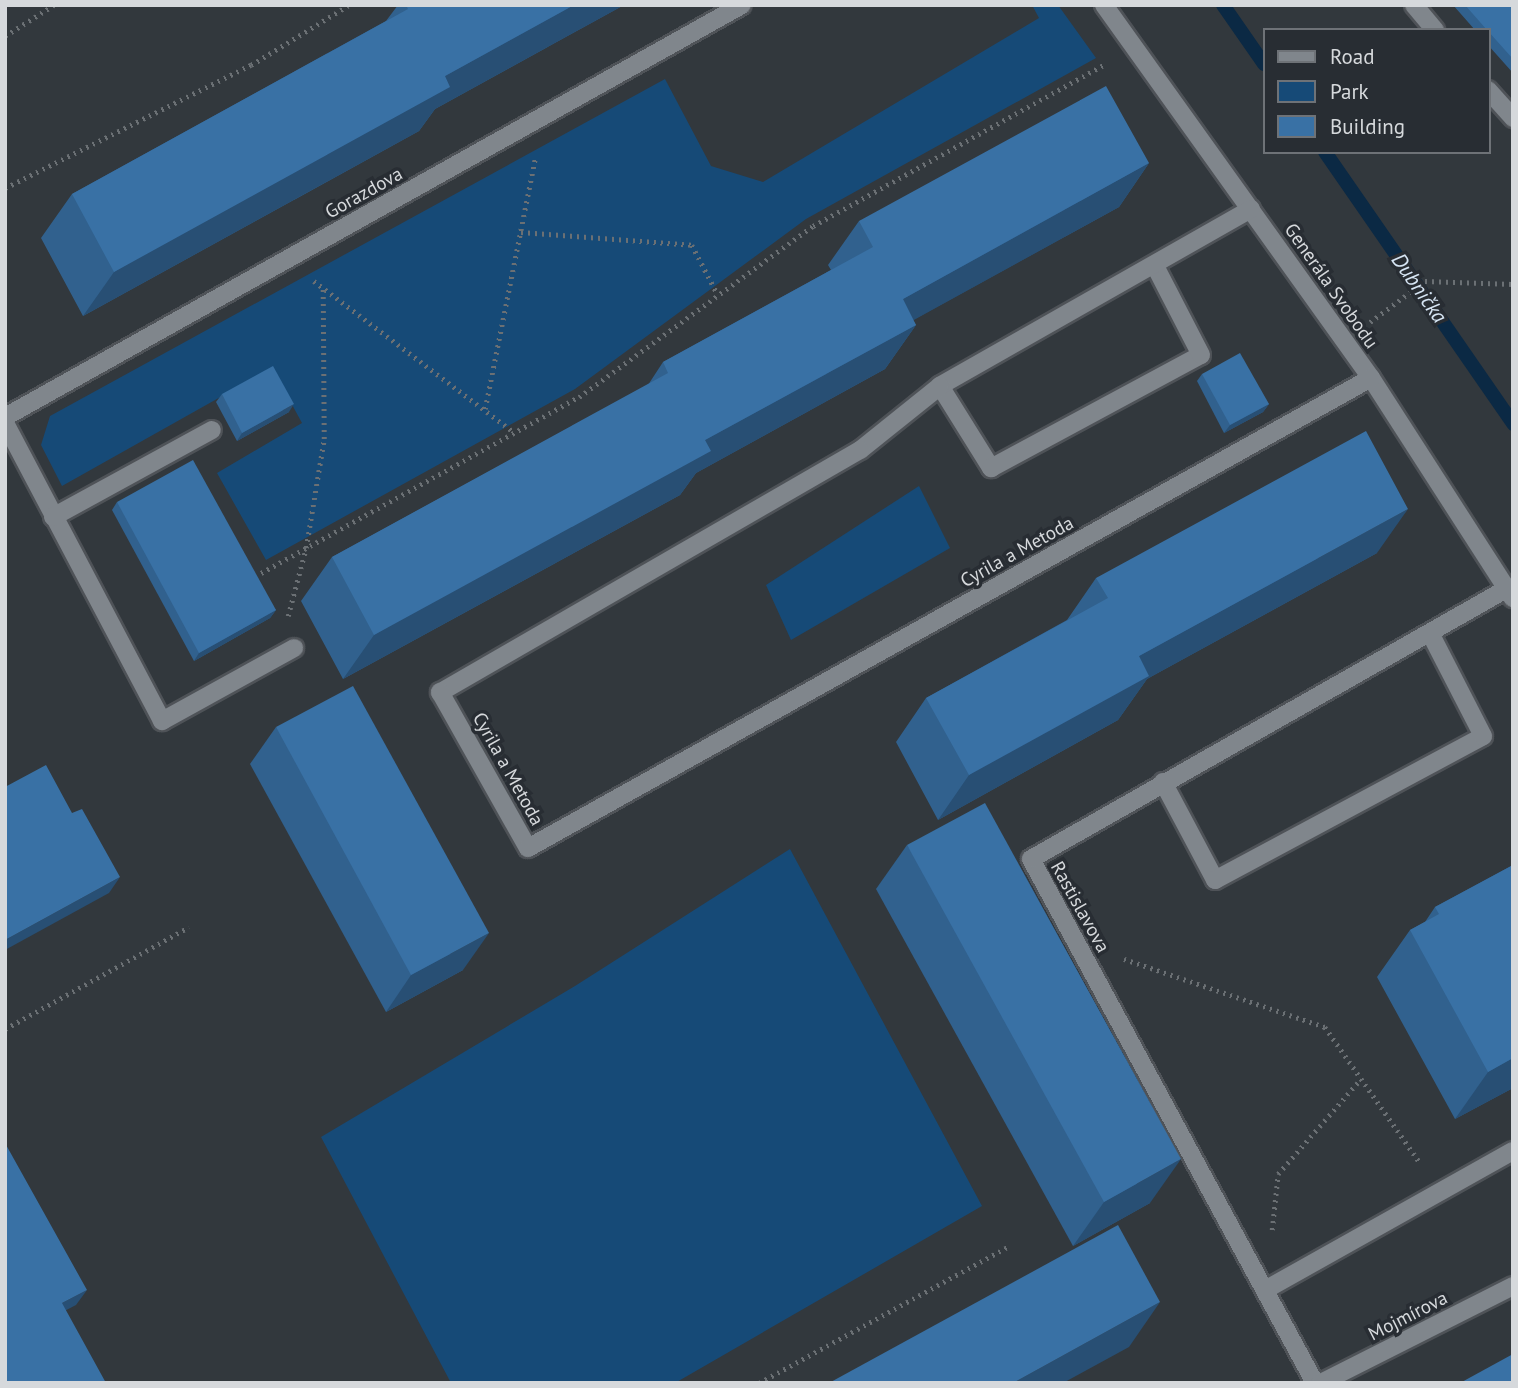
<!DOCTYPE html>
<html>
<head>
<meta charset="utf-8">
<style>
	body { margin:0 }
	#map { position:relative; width:1518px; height:1388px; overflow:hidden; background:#32383d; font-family:"PT Sans",sans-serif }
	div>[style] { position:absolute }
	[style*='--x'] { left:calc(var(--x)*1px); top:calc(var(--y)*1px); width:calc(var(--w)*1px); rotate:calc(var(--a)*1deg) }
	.green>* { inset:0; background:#164a77 }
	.stream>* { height:14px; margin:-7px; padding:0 7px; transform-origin:7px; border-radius:7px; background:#0b2944 }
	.path>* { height:4.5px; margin-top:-2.25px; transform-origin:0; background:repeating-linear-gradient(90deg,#6b7074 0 2px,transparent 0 7px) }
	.roads { filter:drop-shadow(2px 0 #4f5358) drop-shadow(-2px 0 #4f5358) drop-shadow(0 2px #4f5358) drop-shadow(0 -2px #4f5358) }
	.lane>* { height:18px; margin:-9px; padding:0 9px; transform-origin:9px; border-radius:9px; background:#80868c }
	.street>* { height:18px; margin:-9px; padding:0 9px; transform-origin:9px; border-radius:9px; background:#80868c }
	.wall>* { inset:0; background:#31618e }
	.shaded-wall>* { inset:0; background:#284f74 }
	.building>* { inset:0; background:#3971a5 }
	span { translate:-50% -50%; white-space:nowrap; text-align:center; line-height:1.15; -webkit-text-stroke:7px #282d33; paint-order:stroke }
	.street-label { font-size:19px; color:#d6d9dc }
	.water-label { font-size:21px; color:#d6e5f4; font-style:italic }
	.frame { position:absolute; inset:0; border:7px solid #d6d9dc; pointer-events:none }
	.legend { position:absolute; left:1263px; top:28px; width:228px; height:126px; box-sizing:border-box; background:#282d33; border:2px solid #6e7277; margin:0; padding:9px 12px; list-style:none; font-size:21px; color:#d6d9dc }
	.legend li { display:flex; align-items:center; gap:14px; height:35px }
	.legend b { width:35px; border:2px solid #6e7277 }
</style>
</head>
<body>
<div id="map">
	<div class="green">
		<i style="clip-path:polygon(1032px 5px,1058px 5px,1096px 58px,806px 219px,575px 389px,266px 560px,217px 473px,302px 423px,272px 368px,62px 486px,41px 445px,50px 416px,665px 79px,711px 166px,763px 182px,1039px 18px)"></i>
		<i style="clip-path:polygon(919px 486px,950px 548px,791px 640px,766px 585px)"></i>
		<i style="clip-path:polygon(790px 849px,982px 1206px,675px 1383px,451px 1383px,321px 1137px,575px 986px)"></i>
	</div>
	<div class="stream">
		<i style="--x:1223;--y:5;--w:72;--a:55.2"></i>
		<i style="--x:1325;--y:152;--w:331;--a:55.3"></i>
	</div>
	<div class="path">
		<i style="--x:5;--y:36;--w:58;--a:-32.3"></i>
		<i style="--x:5;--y:188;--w:275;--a:-26.6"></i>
		<i style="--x:251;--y:65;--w:115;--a:-31.5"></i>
		<i style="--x:521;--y:232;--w:171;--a:4.3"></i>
		<i style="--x:692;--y:245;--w:54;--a:62.5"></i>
		<i style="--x:314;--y:281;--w:248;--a:37.1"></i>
		<i style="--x:1370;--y:322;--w:69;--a:-36.7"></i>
		<i style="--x:1425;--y:281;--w:88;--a:2"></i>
		<i style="--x:485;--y:409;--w:255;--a:-78.7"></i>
		<i style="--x:261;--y:573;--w:363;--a:-29"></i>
		<i style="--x:579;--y:397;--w:290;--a:-36.2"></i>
		<i style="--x:813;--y:226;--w:332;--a:-29"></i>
		<i style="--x:288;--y:616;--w:70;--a:-75.2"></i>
		<i style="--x:306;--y:548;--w:110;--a:-80.6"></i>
		<i style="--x:324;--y:439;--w:151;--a:-90.4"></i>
		<i style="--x:1124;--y:959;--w:212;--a:18.7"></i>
		<i style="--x:1325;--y:1027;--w:167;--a:55"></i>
		<i style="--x:5;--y:1029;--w:210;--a:-29"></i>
		<i style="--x:1272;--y:1230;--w:56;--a:-83.9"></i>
		<i style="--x:1278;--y:1174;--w:126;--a:-48.9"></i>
		<i style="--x:759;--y:1383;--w:285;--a:-28.7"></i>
	</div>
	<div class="roads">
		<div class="lane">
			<i style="--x:1414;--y:5;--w:33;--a:50"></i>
			<i style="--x:1488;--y:90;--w:38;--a:48"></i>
			<i style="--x:940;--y:386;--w:97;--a:58.1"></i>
			<i style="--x:991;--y:468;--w:238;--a:-28.3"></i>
			<i style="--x:1201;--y:355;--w:100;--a:-117.3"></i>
			<i style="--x:5;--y:423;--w:337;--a:62.2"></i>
			<i style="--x:162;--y:721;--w:151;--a:-28.9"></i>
			<i style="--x:53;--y:517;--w:181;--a:-28.7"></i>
			<i style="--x:1163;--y:782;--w:111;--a:62"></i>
			<i style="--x:1215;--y:880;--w:304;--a:-28.2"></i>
			<i style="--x:1483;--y:736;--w:114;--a:-117.2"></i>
			<i style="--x:1265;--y:1290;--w:284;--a:-29.3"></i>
		</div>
		<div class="street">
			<i style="--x:1104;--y:5;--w:459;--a:54.4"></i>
			<i style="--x:1371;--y:378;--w:262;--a:57.2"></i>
			<i style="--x:1251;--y:209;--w:358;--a:150.4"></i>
			<i style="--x:940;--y:386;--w:102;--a:141.3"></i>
			<i style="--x:860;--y:450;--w:485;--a:150"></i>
			<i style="--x:440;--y:692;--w:179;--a:60.6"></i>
			<i style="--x:528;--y:848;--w:965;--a:-29.14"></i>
			<i style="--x:5;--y:417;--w:844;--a:-29.21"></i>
			<i style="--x:1315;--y:1383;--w:596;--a:-118.46"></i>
			<i style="--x:1031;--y:859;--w:549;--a:-29.6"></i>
			<i style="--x:1321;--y:1383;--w:215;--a:-26.8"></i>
		</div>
	</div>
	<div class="wall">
		<i style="clip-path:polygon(398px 5px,624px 5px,435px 109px,419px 131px,83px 316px,41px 238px,72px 194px,386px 21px)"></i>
		<i style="clip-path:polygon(1453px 5px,1513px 5px,1513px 73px,1488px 45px,1488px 30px,1475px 30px)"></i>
		<i style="clip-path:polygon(1149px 163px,1119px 207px,913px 320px,916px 325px,885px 369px,696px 473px,680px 495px,343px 679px,301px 601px,332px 557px,648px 385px,663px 362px,831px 270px,828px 265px,859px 221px)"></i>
		<i style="clip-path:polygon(1202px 374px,1269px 404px,1263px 412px,1224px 433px,1197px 381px)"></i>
		<i style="clip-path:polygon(222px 394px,289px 412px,237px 441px,216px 402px)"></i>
		<i style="clip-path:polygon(117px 502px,276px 610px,270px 618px,194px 661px,112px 510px)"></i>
		<i style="clip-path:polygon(1377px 553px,1147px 679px,1118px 720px,938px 820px,896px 742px,926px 698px,1067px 620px,1096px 578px)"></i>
		<i style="clip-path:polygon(276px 727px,463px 970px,386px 1012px,250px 764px)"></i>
		<i style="clip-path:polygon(907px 845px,1150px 1203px,1073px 1246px,876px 889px)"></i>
		<i style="clip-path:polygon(1513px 865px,1513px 1088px,1455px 1119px,1377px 977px,1410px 930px,1425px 922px,1435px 907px)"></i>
	</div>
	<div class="shaded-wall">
		<i style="clip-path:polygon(574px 5px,624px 5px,435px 109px,419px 131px,83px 316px,114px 272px,445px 76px)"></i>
		<i style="clip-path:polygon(1149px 163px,1119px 207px,872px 343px,903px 299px)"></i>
		<i style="clip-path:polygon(916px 325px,885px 369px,696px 473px,680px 495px,343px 679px,374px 635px,705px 440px)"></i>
		<i style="clip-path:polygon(294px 404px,289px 412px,237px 441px,242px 433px)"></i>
		<i style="clip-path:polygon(1269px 404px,1263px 412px,1224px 433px,1230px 425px)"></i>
		<i style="clip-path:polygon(1408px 509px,1377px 553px,1147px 679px,1118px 720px,938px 820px,969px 775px,1139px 656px)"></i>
		<i style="clip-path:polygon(276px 610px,270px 618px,194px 661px,199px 653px)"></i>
		<i style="clip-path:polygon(120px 877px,109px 893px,5px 950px,5px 940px)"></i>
		<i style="clip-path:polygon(489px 933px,463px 970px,386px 1012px,411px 975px)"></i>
		<i style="clip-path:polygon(1513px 1058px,1513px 1088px,1455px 1119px,1488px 1072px)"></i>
		<i style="clip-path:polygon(1181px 1159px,1150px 1203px,1073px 1246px,1104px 1202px)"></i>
		<i style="clip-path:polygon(87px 1290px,76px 1305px,51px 1318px,62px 1303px)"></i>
		<i style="clip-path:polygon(1160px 1302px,1129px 1347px,1063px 1383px,1013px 1383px)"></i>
	</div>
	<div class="building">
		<i style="clip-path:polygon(406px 5px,574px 5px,445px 76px,450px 87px,114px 272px,72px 194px,408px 9px)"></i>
		<i style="clip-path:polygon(1465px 5px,1513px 5px,1513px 59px,1488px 31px,1488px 30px,1487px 30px)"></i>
		<i style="clip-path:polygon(1106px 86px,1149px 163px,903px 299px,916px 325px,705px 440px,711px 451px,374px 635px,332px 557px,668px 373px,663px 362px,873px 247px,859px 221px)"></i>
		<i style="clip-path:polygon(1240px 353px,1269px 404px,1230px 425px,1202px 374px)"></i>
		<i style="clip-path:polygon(273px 366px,294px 404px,242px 433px,222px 394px)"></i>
		<i style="clip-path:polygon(1366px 431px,1408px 509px,1139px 656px,1149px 676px,969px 775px,926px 698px,1108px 598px,1096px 578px)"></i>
		<i style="clip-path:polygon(193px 460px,276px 610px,199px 653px,117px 502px)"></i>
		<i style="clip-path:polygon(353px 686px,489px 933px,411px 975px,276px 727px)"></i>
		<i style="clip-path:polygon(46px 765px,72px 813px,82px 809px,120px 877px,5px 940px,5px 787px)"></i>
		<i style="clip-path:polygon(985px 803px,1181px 1159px,1104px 1202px,907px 845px)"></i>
		<i style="clip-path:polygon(1513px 865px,1513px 1058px,1488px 1072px,1410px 930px,1439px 914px,1435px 907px)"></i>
		<i style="clip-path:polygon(5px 1143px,87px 1290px,62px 1303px,106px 1383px,5px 1383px)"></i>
		<i style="clip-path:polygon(1118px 1225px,1160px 1302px,1013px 1383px,829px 1383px)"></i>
		<i style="clip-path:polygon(1513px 1354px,1513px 1383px,1460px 1383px)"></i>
	</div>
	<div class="street-label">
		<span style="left:364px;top:193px;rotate:-29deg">Gorazdova</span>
		<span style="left:1331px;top:286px;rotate:55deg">Generála Svobodu</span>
		<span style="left:1017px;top:552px;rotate:-29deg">Cyrila a Metoda</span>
		<span style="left:508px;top:769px;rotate:61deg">Cyrila a Metoda</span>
		<span style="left:1080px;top:907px;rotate:61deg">Rastislavova</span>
		<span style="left:1408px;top:1316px;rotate:-27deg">Mojmírova</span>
	</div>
	<div class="water-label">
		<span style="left:1419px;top:288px;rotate:55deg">Dubnička</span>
	</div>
	<div class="frame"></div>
	<ul class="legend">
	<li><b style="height:9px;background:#80868c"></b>Road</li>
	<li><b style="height:19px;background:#164a77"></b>Park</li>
	<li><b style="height:19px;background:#3971a5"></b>Building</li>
	</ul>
</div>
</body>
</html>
